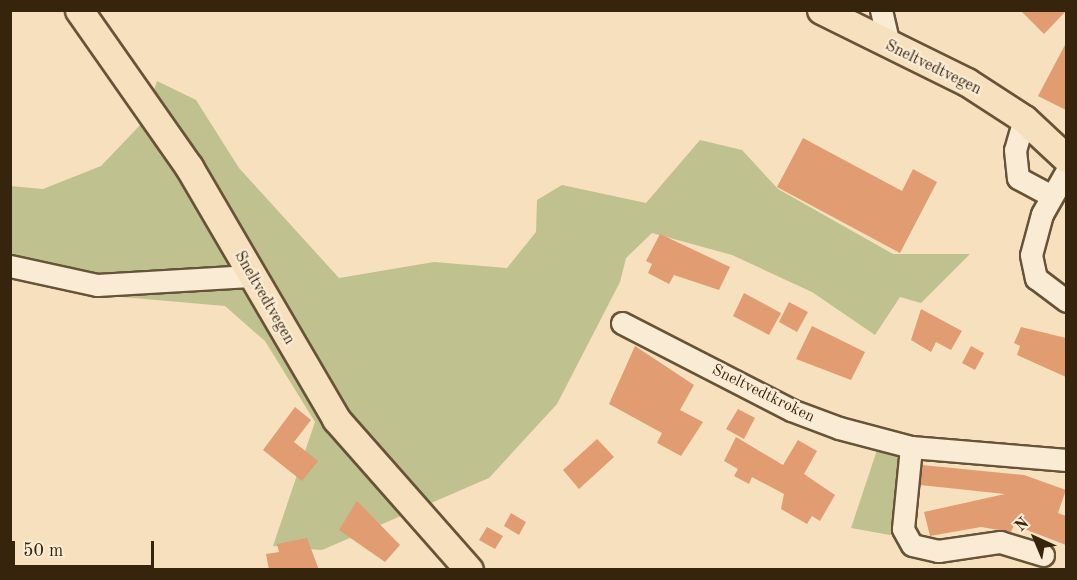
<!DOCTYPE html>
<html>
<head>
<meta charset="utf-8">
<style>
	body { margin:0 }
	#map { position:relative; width:1077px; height:580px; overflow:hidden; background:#f7e0bd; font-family:"Old Standard TT",serif }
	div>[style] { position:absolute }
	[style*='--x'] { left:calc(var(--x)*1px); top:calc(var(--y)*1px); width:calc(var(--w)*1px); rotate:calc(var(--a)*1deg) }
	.green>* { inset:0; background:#bfc18f }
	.building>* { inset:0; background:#e19c71 }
	.roads { filter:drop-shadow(2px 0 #665338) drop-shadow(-2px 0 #665338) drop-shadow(0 2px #665338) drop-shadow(0 -2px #665338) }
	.minor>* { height:21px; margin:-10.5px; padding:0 10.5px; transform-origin:10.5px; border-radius:10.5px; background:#faebd4 }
	.major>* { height:27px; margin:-13.5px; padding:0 13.5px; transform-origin:13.5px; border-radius:13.5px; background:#f7e0bd }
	span { translate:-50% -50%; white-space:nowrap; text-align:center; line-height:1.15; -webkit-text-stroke:4.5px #faebd4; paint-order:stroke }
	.street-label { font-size:16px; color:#36240c }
	.frame { position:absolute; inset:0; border:12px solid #36240c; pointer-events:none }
	.north { position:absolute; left:1005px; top:508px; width:60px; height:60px; -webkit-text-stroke:4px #faebd4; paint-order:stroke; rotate:316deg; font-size:16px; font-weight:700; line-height:24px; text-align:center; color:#36240c }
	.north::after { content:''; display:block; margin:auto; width:21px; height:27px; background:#36240c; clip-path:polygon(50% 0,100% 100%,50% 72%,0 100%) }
	.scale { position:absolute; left:12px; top:541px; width:142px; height:27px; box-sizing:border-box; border:3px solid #36240c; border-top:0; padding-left:8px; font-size:18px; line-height:21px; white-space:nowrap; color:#36240c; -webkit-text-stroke:4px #faebd4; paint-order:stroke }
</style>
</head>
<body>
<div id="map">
	<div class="green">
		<i style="clip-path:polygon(157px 81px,196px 100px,239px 168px,339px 278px,434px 262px,507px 268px,536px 232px,537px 200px,562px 185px,646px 203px,700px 140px,742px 150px,778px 189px,893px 254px,970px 254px,921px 303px,900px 297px,875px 335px,812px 292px,732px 255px,652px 233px,626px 258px,620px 282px,557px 404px,489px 478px,322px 550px,273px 546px,315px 422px,265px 341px,225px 306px,76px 293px,11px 275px,10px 186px,43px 189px,101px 166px,144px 121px)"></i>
		<i style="clip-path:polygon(881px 438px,913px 444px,911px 518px,890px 535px,851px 528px)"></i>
	</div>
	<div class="building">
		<i style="clip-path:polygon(1020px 10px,1066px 10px,1066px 11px,1044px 34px)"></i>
		<i style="clip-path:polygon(1066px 43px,1066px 110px,1038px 96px)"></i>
		<i style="clip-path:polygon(803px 138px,902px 191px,913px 169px,937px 182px,900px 253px,777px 187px)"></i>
		<i style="clip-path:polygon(660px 234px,730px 267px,719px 290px,674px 275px,669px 284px,648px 273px,652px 264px,646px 261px)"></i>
		<i style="clip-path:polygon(744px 293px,781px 313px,769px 335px,733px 316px)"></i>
		<i style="clip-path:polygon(789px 302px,808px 312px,797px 332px,779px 322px)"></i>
		<i style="clip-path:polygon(921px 309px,962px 331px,951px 350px,936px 342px,931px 352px,911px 340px)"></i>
		<i style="clip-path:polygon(812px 326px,865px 352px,851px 380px,796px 359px)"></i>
		<i style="clip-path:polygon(1021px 327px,1066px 338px,1066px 377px,1017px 355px,1020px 346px,1014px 343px)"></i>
		<i style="clip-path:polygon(635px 346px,694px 385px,680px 410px,703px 422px,681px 456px,657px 443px,662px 433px,609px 404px)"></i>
		<i style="clip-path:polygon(971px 346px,984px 353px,975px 370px,962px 363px)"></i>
		<i style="clip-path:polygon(295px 407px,311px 420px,294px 442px,318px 461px,302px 481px,263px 450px)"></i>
		<i style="clip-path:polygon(738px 409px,755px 418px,744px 439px,726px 429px)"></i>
		<i style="clip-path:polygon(736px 437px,783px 465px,798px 440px,817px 451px,804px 474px,835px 495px,820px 521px,812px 516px,807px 524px,781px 509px,784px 494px,752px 477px,749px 484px,734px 476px,738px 469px,724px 461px)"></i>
		<i style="clip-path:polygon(597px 439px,614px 457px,579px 489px,563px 470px)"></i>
		<i style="clip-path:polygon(922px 465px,1024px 475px,1066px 490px,1058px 513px,1066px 516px,1066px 545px,1014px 525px,1011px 532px,981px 527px,930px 536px,924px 512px,1005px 494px,920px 485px)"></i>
		<i style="clip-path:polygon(357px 501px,400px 545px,385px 562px,339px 530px)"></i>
		<i style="clip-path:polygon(511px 513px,526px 522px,519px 535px,504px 526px)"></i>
		<i style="clip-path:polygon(487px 527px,503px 536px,495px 549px,479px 540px)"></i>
		<i style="clip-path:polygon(307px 538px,319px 570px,269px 570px,266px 554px,279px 552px,277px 544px)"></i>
	</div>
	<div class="roads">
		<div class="minor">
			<i style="--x:881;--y:10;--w:37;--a:77"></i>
			<i style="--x:1024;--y:119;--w:32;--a:106"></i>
			<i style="--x:1015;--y:150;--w:28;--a:84"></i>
			<i style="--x:1018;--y:178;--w:36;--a:28"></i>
			<i style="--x:1066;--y:172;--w:48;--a:119.7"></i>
			<i style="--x:1042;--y:214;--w:42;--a:105"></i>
			<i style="--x:1031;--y:255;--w:24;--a:78"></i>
			<i style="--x:1036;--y:278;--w:38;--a:37"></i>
			<i style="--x:10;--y:266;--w:89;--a:12.3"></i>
			<i style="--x:97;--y:285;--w:153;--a:-3.4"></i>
			<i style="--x:622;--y:323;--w:190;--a:27.2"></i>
			<i style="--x:791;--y:410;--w:51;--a:20.6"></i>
			<i style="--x:839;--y:428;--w:74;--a:14.8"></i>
			<i style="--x:911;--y:447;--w:156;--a:4.8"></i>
			<i style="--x:911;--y:447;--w:82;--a:95.6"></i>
			<i style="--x:903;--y:529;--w:18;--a:61"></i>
			<i style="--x:912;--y:545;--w:27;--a:13"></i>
			<i style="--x:938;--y:551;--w:63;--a:-8.3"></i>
			<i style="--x:1000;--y:542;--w:45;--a:16.8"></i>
		</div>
		<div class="major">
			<i style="--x:79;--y:10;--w:192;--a:55"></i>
			<i style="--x:189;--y:167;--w:292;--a:59.7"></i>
			<i style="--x:336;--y:419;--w:201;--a:48.6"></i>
			<i style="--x:821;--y:10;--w:163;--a:26.3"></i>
			<i style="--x:967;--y:82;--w:68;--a:33"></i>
			<i style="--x:1024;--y:119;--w:57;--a:42.9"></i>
		</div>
	</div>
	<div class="street-label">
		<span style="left:933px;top:68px;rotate:26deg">Sneltvedtvegen</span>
		<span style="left:264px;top:298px;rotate:60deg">Sneltvedtvegen</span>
		<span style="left:763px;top:394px;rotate:26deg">Sneltvedtkroken</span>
	</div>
	<div class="frame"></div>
	<div class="north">N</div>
	<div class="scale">50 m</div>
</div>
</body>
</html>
